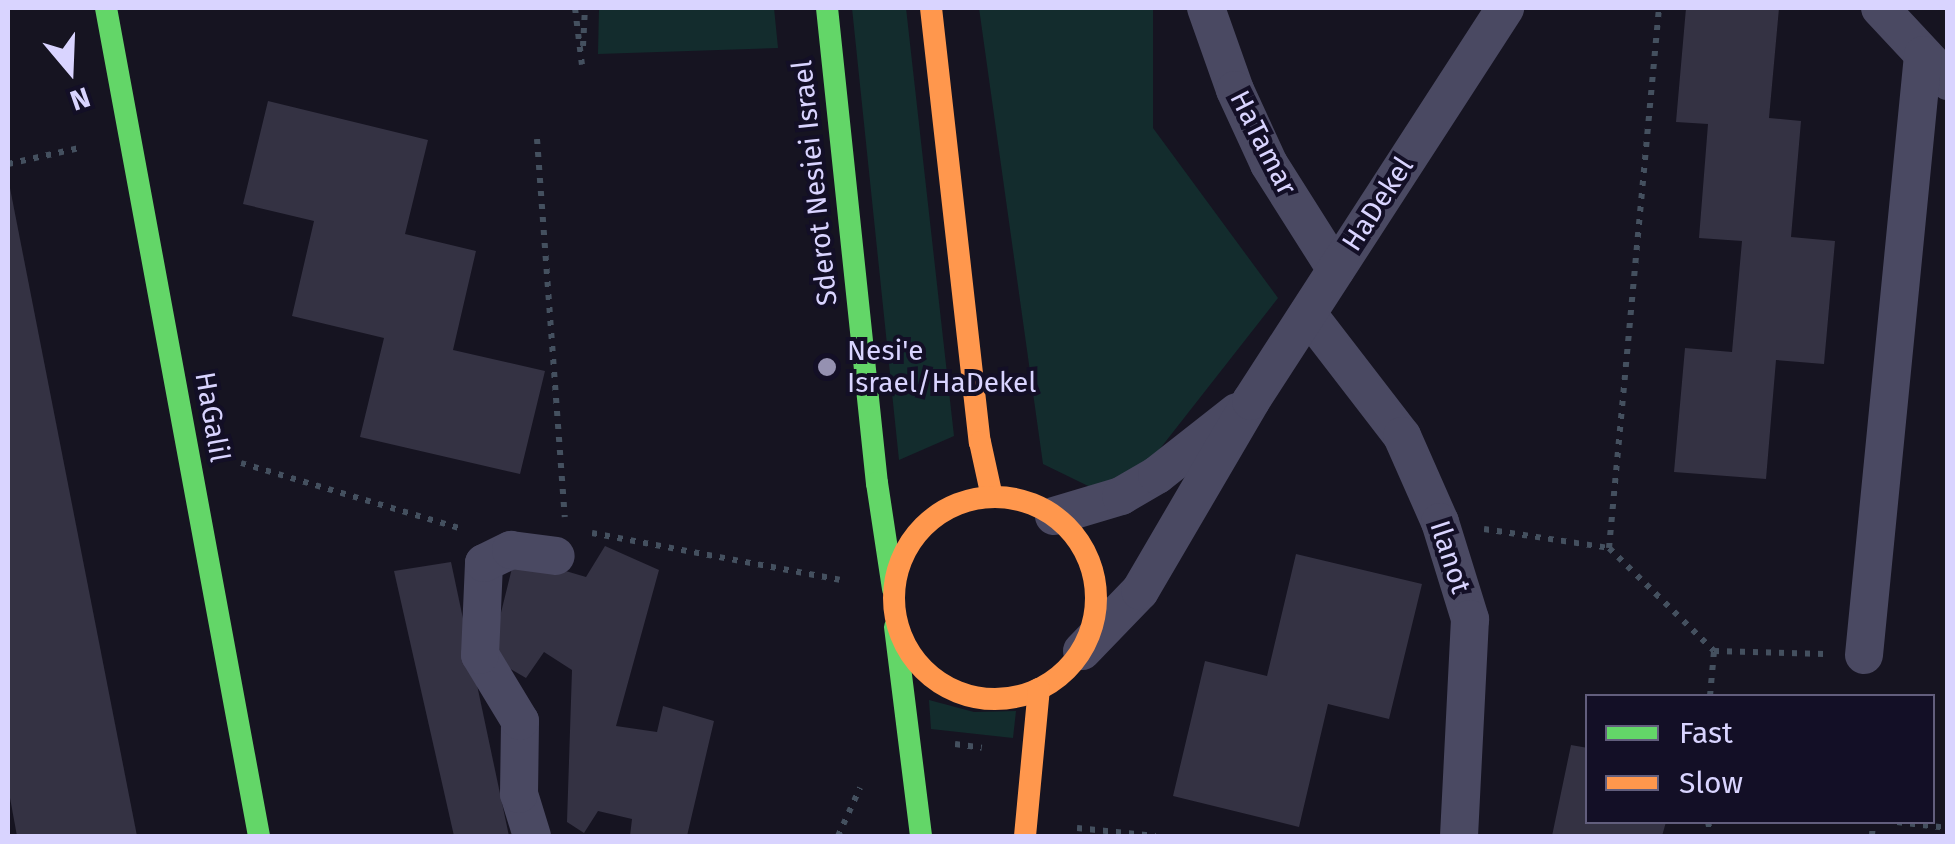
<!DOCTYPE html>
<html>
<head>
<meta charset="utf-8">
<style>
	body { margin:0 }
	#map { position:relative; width:1955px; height:844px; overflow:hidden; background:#161421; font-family:"Fira Sans",sans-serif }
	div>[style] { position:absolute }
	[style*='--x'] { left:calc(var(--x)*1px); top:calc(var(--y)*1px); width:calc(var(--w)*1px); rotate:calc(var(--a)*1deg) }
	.green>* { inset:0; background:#132c2d }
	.building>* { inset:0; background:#343243 }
	.path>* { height:6px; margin-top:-3px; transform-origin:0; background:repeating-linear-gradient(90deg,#44505f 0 5px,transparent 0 13px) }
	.street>* { height:38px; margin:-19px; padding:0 19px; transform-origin:19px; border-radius:19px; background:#4a4962 }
	.fast>* { height:22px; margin:-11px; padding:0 11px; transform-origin:11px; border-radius:11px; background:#63d668 }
	.slow>* { height:22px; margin:-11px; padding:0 11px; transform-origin:11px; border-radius:11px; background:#ff974d }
	.slow>.ring { margin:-11px; padding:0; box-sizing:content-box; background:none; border:22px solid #ff974d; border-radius:50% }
	.dots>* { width:28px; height:28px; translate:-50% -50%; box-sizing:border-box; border:5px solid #130f26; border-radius:50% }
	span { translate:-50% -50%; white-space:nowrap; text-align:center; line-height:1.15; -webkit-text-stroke:8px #130f26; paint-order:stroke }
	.street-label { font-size:28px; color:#d9d4ff }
	.poi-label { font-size:28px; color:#d9d4ff }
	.left { translate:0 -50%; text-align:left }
	.frame { position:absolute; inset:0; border:10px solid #d9d4ff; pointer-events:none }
	.legend { position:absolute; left:1585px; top:694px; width:350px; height:130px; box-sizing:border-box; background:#130f26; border:2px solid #625e7d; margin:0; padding:12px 18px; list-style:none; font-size:30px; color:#d9d4ff }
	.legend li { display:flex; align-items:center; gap:20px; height:50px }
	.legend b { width:50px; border:2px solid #625e7d }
	.north { position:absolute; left:20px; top:20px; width:100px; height:100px; -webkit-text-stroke:8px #130f26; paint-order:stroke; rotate:161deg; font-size:28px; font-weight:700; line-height:40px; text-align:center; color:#d9d4ff }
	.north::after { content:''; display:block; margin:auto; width:35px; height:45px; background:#d9d4ff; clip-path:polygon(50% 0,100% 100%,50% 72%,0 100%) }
</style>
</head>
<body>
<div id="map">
	<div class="green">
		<i style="clip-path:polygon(599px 8px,774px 8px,778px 48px,598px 54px)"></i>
		<i style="clip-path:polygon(852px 8px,906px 8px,954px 436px,899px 460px)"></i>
		<i style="clip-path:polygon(979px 8px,1153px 8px,1153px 128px,1278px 298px,1119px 501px,1043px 464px)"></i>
		<i style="clip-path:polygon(929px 700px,974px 712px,1016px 711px,1013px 738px,931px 729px)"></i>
	</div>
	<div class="building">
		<i style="clip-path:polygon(1686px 8px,1779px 8px,1769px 118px,1801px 121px,1791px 237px,1835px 241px,1824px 364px,1776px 360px,1766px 479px,1674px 472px,1685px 348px,1732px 352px,1742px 241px,1699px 238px,1708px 124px,1676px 122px)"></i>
		<i style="clip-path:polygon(268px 101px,428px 140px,405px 234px,476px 251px,453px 350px,545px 371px,520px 474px,360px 437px,384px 338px,292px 316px,314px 221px,243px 204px)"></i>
		<i style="clip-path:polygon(8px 183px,9px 183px,137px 836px,17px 836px,8px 787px)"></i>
		<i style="clip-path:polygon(605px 546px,659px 570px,616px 726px,657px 732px,663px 706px,714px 721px,687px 836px,630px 836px,632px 819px,598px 811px,584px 833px,567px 822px,572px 670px,544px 652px,526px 678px,490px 657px,515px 556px,586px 577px)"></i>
		<i style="clip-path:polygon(1296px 554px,1422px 584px,1389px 719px,1328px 704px,1299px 827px,1173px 796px,1205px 661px,1267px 676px)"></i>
		<i style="clip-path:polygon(451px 562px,509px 836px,454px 836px,394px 571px)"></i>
		<i style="clip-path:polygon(1571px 745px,1588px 748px,1588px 822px,1666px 822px,1662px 836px,1552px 836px)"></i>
	</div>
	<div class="path">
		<i style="--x:575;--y:8;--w:57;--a:83"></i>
		<i style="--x:583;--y:46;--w:38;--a:-87"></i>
		<i style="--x:537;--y:139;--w:379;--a:85.8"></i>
		<i style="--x:8;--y:164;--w:73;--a:-12.7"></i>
		<i style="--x:241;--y:463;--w:227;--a:16.6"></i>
		<i style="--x:1484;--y:529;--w:126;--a:8.6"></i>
		<i style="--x:1609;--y:548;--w:147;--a:44.4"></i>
		<i style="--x:592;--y:533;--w:252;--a:10.7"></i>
		<i style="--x:1609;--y:548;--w:542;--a:-84.71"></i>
		<i style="--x:1710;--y:696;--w:45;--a:-84.9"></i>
		<i style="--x:1714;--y:651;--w:111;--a:1.5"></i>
		<i style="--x:955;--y:744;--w:27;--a:8"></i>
		<i style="--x:1708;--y:822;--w:14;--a:78"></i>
		<i style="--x:1897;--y:822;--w:51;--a:6.7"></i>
		<i style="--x:1077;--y:828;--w:79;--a:5.8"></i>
		<i style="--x:838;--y:836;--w:53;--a:-65.4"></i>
		<i style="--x:1872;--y:836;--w:14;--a:-86"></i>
	</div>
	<div class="street">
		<i style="--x:1206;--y:8;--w:87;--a:70.5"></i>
		<i style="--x:1235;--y:90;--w:81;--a:65.3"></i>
		<i style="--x:1269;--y:164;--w:125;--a:57.7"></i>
		<i style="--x:1880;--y:8;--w:100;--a:47"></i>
		<i style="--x:1308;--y:314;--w:154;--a:52.4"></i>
		<i style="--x:1402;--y:436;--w:94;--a:66.2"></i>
		<i style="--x:1440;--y:522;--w:102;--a:72.8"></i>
		<i style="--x:1470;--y:619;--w:217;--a:92.9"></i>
		<i style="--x:1054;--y:516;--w:70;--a:-16.6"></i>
		<i style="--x:1121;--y:496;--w:42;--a:-30.3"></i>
		<i style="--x:1157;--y:475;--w:102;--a:-38.2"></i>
		<i style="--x:1082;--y:651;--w:83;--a:-46"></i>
		<i style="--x:1140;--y:591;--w:220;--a:-59.7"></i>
		<i style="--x:1251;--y:401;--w:468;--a:-57.1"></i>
		<i style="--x:1864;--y:655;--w:603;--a:-84.38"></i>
		<i style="--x:532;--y:836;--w:44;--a:-107.2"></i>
		<i style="--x:519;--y:794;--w:73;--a:-89.2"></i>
		<i style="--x:520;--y:721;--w:77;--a:-121.2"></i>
		<i style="--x:480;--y:655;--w:92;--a:-87.5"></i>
		<i style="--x:484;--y:563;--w:30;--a:-26"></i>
		<i style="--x:511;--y:550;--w:45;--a:7.6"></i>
	</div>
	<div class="fast">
		<i style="--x:106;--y:8;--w:842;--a:79.53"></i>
		<i style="--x:827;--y:8;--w:478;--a:84"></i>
		<i style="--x:877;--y:483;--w:107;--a:81.4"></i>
		<i style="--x:895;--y:627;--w:211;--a:82.9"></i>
	</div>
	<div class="slow">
		<i style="--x:931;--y:8;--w:437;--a:83.6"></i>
		<i style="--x:980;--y:442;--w:56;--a:77.7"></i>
		<i class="ring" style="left:894px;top:497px;width:180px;height:180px"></i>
		<i style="--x:1025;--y:836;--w:148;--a:-84.6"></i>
	</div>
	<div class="dots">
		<i style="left:827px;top:367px;background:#9591b1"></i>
	</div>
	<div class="street-label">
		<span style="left:1263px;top:143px;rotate:63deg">HaTamar</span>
		<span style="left:815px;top:183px;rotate:-96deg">Sderot Nesiei Israel</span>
		<span style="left:1378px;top:204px;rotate:-57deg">HaDekel</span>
		<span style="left:212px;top:417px;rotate:80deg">HaGalil</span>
		<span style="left:1450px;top:557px;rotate:72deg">Ilanot</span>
	</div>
	<div class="poi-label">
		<span class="left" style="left:847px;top:367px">Nesi'e<br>Israel/HaDekel</span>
	</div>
	<div class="frame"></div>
	<ul class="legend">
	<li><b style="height:12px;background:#63d668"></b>Fast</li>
	<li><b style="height:12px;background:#ff974d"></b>Slow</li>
	</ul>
	<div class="north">N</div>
</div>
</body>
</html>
